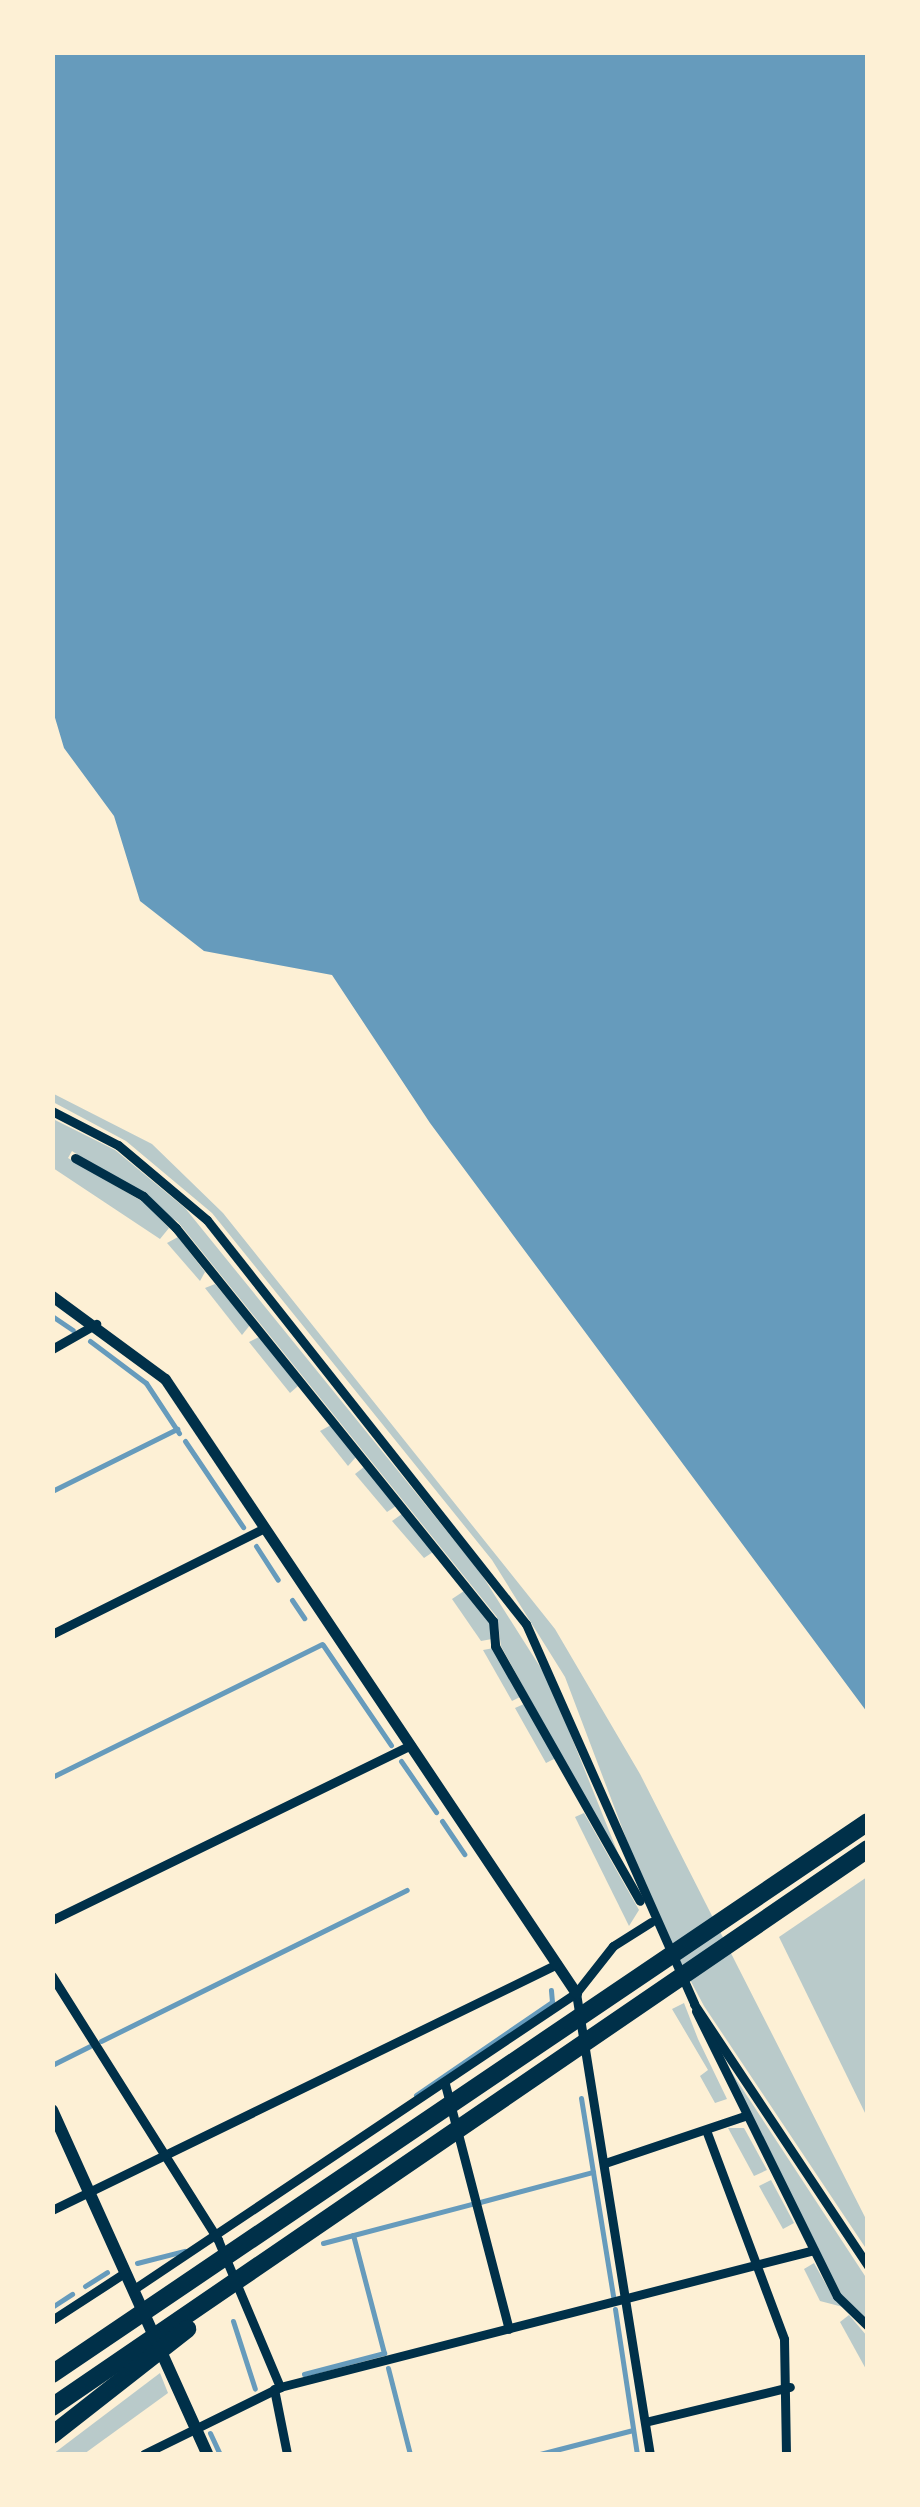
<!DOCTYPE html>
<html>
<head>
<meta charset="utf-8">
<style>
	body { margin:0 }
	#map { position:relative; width:920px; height:2507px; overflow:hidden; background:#fdf0d5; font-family:Quicksand,sans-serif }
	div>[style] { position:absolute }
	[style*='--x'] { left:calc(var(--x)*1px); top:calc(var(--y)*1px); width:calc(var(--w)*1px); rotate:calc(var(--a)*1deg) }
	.green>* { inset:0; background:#b9caca }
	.water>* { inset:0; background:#669bbc }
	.stream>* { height:5px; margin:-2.5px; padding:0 2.5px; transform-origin:2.5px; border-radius:2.5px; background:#669bbc }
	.minor>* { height:9px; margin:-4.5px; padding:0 4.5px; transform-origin:4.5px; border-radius:4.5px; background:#003049 }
	.tertiary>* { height:11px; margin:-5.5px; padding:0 5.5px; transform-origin:5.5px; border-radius:5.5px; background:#003049 }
	.secondary>* { height:12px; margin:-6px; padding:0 6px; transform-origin:6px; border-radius:6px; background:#003049 }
	.motorway>* { height:18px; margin:-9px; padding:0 9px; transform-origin:9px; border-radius:9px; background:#003049 }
	span { translate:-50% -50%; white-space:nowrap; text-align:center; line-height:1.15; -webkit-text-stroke:9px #fdf0d5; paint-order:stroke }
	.frame { position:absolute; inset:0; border:55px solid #fdf0d5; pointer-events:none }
</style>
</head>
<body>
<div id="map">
	<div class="green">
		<i style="clip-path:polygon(52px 1093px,152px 1144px,223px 1213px,555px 1629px,640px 1774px,867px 2221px,867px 2250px,704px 2006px,654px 1912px,565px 1677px,492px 1560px,212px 1213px,126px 1141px,53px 1102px)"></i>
		<i style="clip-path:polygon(53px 1119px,115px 1150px,185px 1208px,480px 1572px,549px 1681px,628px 1878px,501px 1646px,497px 1617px,178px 1222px,72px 1151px,68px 1158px,145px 1203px,169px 1228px,160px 1239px,53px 1168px)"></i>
		<i style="clip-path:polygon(178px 1237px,205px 1272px,200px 1281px,167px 1243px)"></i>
		<i style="clip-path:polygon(215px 1284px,250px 1325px,242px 1335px,205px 1288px)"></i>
		<i style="clip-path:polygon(259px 1337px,298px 1386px,290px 1393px,249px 1342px)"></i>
		<i style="clip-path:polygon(331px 1425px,356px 1457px,348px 1466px,320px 1431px)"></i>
		<i style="clip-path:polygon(364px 1467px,396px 1506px,387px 1512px,355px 1474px)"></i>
		<i style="clip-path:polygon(402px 1514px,433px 1552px,424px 1558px,392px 1521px)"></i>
		<i style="clip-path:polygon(464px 1591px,489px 1622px,492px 1639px,481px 1641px,452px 1599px)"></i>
		<i style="clip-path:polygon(494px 1648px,520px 1697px,512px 1701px,483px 1650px)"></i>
		<i style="clip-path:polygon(524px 1704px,556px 1758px,546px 1763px,515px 1708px)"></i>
		<i style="clip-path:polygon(584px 1813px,639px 1910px,629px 1926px,575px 1817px)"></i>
		<i style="clip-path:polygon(867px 1877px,867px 2117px,779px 1937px)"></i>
		<i style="clip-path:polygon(684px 2003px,698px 2039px,727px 2099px,715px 2103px,700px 2076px,708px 2070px,672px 2009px)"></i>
		<i style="clip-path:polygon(715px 2047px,867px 2279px,867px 2319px,841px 2294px)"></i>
		<i style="clip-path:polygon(728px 2128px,744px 2128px,767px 2170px,754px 2176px)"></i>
		<i style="clip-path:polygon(771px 2180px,794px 2223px,783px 2229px,759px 2186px)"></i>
		<i style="clip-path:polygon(814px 2263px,833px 2297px,843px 2307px,820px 2301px,804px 2269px)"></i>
		<i style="clip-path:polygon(849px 2315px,867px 2336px,867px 2371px,840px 2322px)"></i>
		<i style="clip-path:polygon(160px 2373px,168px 2393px,84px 2454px,53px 2454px)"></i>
	</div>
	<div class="water">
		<i style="clip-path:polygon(52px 53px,867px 53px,867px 1712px,430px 1123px,332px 975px,204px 951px,140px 901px,114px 816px,64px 748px,53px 711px)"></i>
	</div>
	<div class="stream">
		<i style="--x:52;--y:1316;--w:25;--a:34"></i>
		<i style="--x:90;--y:1341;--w:70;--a:36.9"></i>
		<i style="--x:146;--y:1383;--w:60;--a:56.6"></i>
		<i style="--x:185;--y:1441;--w:104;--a:56"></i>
		<i style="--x:52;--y:1491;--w:140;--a:-26.4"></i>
		<i style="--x:256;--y:1546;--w:40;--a:57.1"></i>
		<i style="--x:292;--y:1600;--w:22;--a:56"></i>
		<i style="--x:323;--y:1645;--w:121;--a:55.8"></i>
		<i style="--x:401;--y:1761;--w:62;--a:55.5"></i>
		<i style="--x:52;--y:1777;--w:301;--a:-26.2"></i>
		<i style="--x:442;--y:1821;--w:40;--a:56"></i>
		<i style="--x:101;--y:2041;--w:341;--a:-26.3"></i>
		<i style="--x:52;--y:2065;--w:42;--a:-26.6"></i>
		<i style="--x:416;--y:2095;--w:165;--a:-34.4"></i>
		<i style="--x:552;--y:2002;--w:12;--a:-95"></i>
		<i style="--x:581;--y:2098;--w:201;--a:80.8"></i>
		<i style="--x:480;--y:2202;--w:117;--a:-14.9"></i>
		<i style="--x:323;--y:2243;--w:154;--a:-14.7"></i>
		<i style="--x:137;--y:2263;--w:49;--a:-14.3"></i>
		<i style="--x:85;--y:2286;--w:26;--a:-32"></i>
		<i style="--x:52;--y:2307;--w:24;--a:-33"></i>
		<i style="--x:615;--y:2309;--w:147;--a:81.4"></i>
		<i style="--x:233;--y:2321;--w:71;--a:72.1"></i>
		<i style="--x:388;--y:2368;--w:89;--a:75.7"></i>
		<i style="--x:304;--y:2374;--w:83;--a:-14.7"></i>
		<i style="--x:384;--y:2353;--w:122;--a:-104.7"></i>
		<i style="--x:210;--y:2433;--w:23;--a:65"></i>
		<i style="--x:540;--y:2454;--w:96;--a:-14.5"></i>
	</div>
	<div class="minor">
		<i style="--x:52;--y:1111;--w:74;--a:27.3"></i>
		<i style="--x:118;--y:1145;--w:116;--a:40.1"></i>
		<i style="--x:207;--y:1220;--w:515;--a:51.71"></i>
		<i style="--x:526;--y:1624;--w:415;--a:66.1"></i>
		<i style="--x:694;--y:2004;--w:315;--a:56.4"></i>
		<i style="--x:75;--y:1158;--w:78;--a:29.2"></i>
		<i style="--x:143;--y:1196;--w:46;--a:44.1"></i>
		<i style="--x:176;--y:1228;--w:505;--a:51.11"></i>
		<i style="--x:493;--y:1621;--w:25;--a:85"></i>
		<i style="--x:495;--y:1646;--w:293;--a:60.4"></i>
		<i style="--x:52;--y:1349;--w:51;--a:-29.6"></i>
		<i style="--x:52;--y:1634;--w:238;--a:-26.5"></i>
		<i style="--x:52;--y:1920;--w:399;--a:-26"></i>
		<i style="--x:52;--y:1976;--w:312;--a:57.8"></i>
		<i style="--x:218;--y:2240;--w:160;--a:67.1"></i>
		<i style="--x:576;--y:1993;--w:467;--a:80.9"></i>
		<i style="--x:696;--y:2011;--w:318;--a:63.7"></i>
		<i style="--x:837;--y:2296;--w:43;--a:44.1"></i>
		<i style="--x:445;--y:2084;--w:253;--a:75.4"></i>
		<i style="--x:706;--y:2130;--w:223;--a:69.5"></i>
		<i style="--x:784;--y:2339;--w:115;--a:89"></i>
		<i style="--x:605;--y:2163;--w:148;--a:-18.6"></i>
		<i style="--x:52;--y:2210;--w:562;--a:-25.97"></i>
		<i style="--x:134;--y:2289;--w:532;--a:-33.81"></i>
		<i style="--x:576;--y:1993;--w:60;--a:-51.8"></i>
		<i style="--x:613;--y:1946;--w:45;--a:-32.3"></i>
		<i style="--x:52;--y:2320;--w:88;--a:-33"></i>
		<i style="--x:274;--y:2389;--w:66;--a:78.7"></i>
		<i style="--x:645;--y:2422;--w:149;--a:-13.6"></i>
		<i style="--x:144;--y:2454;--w:152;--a:-26.2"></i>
		<i style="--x:280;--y:2387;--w:551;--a:-14.39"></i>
	</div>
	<div class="tertiary">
		<i style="--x:52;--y:1296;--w:140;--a:36.3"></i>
		<i style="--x:165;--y:1379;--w:739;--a:56.2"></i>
	</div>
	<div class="secondary">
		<i style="--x:52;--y:2110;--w:377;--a:65.7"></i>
	</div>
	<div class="motorway">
		<i style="--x:52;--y:2374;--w:985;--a:-34.08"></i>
		<i style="--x:52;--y:2407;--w:989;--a:-34.37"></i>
		<i style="--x:52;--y:2435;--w:172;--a:-38.1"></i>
	</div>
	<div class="frame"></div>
</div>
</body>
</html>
